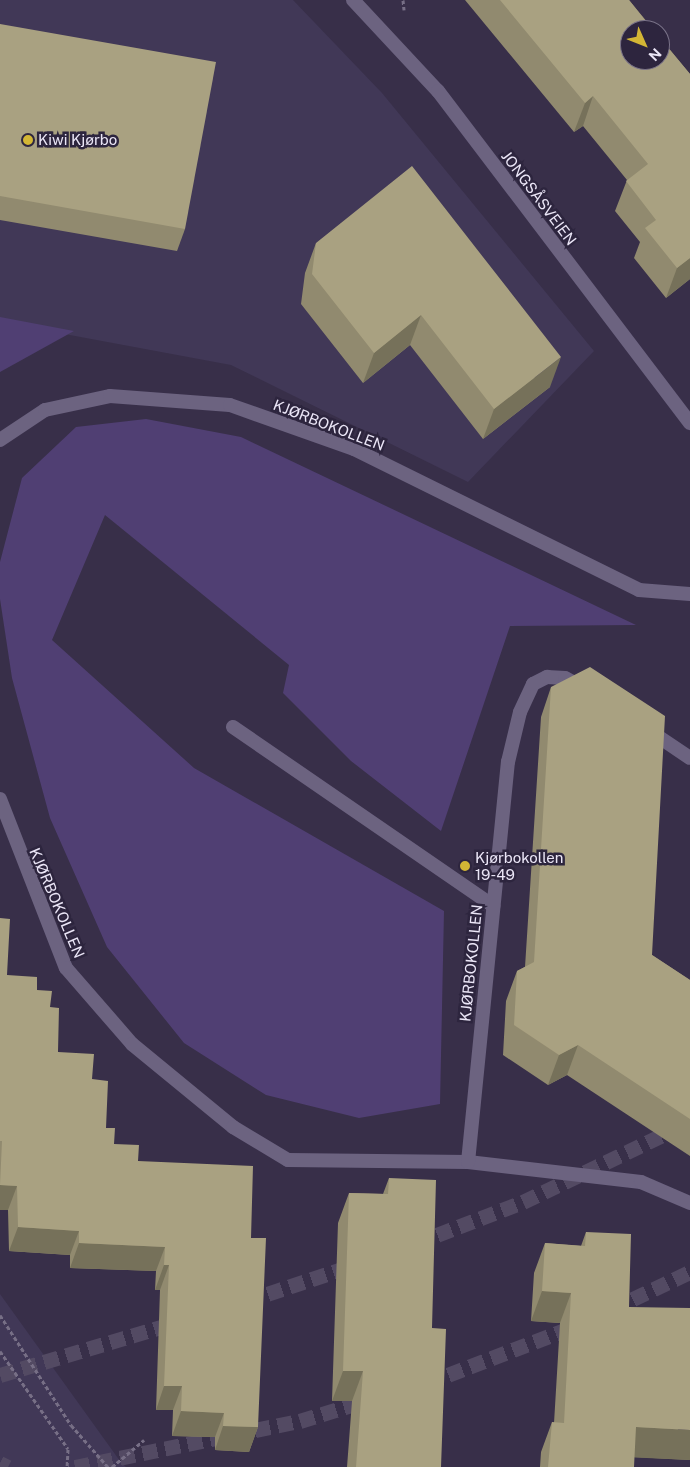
<!DOCTYPE html>
<html>
<head>
<meta charset="utf-8">
<style>
	body { margin:0 }
	#map { position:relative; width:690px; height:1467px; overflow:hidden; background:#382f49; font-family:"Public Sans",sans-serif }
	div>[style] { position:absolute }
	[style*='--x'] { left:calc(var(--x)*1px); top:calc(var(--y)*1px); width:calc(var(--w)*1px); rotate:calc(var(--a)*1deg) }
	.built>* { inset:0; background:#413857 }
	.green>* { inset:0; background:#503f73 }
	.secondary-tunnel>* { height:14px; margin-top:-7px; transform-origin:0; background:repeating-linear-gradient(90deg,#534a63 0 14px,transparent 0 21px) }
	.motorway-tunnel>* { height:15px; margin-top:-7.5px; transform-origin:0; background:repeating-linear-gradient(90deg,#534a63 0 15px,transparent 0 23px) }
	.path>* { height:3px; margin-top:-1.5px; transform-origin:0; background:repeating-linear-gradient(90deg,#776f86 0 4px,transparent 0 6.5px) }
	.service>* { height:14px; margin:-7px; padding:0 7px; transform-origin:7px; border-radius:7px; background:#6c6380 }
	.minor>* { height:14px; margin:-7px; padding:0 7px; transform-origin:7px; border-radius:7px; background:#6c6380 }
	.tertiary>* { height:14px; margin:-7px; padding:0 7px; transform-origin:7px; border-radius:7px; background:#6c6380 }
	.wall>* { inset:0; background:#918a6f }
	.shaded-wall>* { inset:0; background:#76715a }
	.building>* { inset:0; background:#a9a181 }
	.dots>* { width:14px; height:14px; translate:-50% -50%; box-sizing:border-box; border:2px solid #2d253e; border-radius:50% }
	span { translate:-50% -50%; white-space:nowrap; text-align:center; line-height:1.15; -webkit-text-stroke:5px #2d253e; paint-order:stroke }
	.poi-label { font-size:15px; color:#ebe6f7 }
	.left { translate:0 -50%; text-align:left }
	.street-label { font-size:15px; color:#ebe6f7 }
	.north { position:absolute; left:620px; top:20px; width:50px; height:50px; box-sizing:border-box; background:#2d253e; border:1px solid #797288; border-radius:50%; rotate:134deg; font-size:14px; font-weight:700; line-height:20px; text-align:center; color:#ebe6f7 }
	.north::after { content:''; display:block; margin:auto; width:18px; height:22px; background:#d3b635; clip-path:polygon(50% 0,100% 100%,50% 72%,0 100%) }
</style>
</head>
<body>
<div id="map">
	<div class="built">
		<i style="clip-path:polygon(0 0,293px 0,382px 93px,594px 351px,468px 482px,231px 365px,0 322px)"></i>
		<i style="clip-path:polygon(0 1294px,120px 1461px,126px 1467px,0 1467px)"></i>
	</div>
	<div class="green">
		<i style="clip-path:polygon(0 317px,74px 331px,0 372px)"></i>
		<i style="clip-path:polygon(146px 419px,241px 437px,636px 625px,510px 626px,441px 831px,351px 761px,283px 693px,289px 665px,105px 515px,52px 640px,194px 768px,444px 911px,440px 1104px,359px 1118px,266px 1095px,184px 1043px,107px 947px,50px 818px,12px 678px,0 599px,0 562px,22px 478px,76px 427px)"></i>
	</div>
	<div class="secondary-tunnel">
		<i style="--x:0;--y:1463;--w:9;--a:27"></i>
	</div>
	<div class="motorway-tunnel">
		<i style="--x:416;--y:1243;--w:115;--a:-21"></i>
		<i style="--x:523;--y:1202;--w:185;--a:-25.6"></i>
		<i style="--x:246;--y:1301;--w:114;--a:-18.4"></i>
		<i style="--x:612;--y:1309;--w:86;--a:-25.4"></i>
		<i style="--x:0;--y:1375;--w:186;--a:-16.6"></i>
		<i style="--x:427;--y:1383;--w:162;--a:-21"></i>
		<i style="--x:75;--y:1467;--w:230;--a:-11.6"></i>
		<i style="--x:300;--y:1421;--w:74;--a:-17.2"></i>
	</div>
	<div class="path">
		<i style="--x:403;--y:0;--w:10;--a:84"></i>
		<i style="--x:0;--y:1315;--w:131;--a:57.2"></i>
		<i style="--x:71;--y:1425;--w:56;--a:48.6"></i>
		<i style="--x:0;--y:1351;--w:119;--a:55.2"></i>
		<i style="--x:68;--y:1449;--w:18;--a:93"></i>
		<i style="--x:112;--y:1467;--w:42;--a:-40.2"></i>
	</div>
	<div class="service">
		<i style="--x:233;--y:727;--w:316;--a:34.5"></i>
	</div>
	<div class="minor">
		<i style="--x:0;--y:440;--w:54;--a:-33.7"></i>
		<i style="--x:45;--y:410;--w:66;--a:-12.2"></i>
		<i style="--x:110;--y:396;--w:120;--a:4.3"></i>
		<i style="--x:230;--y:405;--w:132;--a:19.5"></i>
		<i style="--x:354;--y:449;--w:318;--a:26.3"></i>
		<i style="--x:639;--y:590;--w:51;--a:4.5"></i>
		<i style="--x:650;--y:731;--w:48;--a:34"></i>
		<i style="--x:0;--y:799;--w:181;--a:68.7"></i>
		<i style="--x:66;--y:968;--w:101;--a:49"></i>
		<i style="--x:132;--y:1044;--w:131;--a:39.4"></i>
		<i style="--x:233;--y:1127;--w:64;--a:31"></i>
		<i style="--x:288;--y:1160;--w:180;--a:0.6"></i>
		<i style="--x:468;--y:1162;--w:174;--a:6.6"></i>
		<i style="--x:641;--y:1182;--w:53;--a:23.2"></i>
		<i style="--x:468;--y:1162;--w:402;--a:-84.3"></i>
		<i style="--x:508;--y:762;--w:51;--a:-76.5"></i>
		<i style="--x:520;--y:712;--w:31;--a:-65"></i>
		<i style="--x:533;--y:684;--w:16;--a:-27"></i>
		<i style="--x:547;--y:677;--w:18;--a:3"></i>
		<i style="--x:565;--y:678;--w:21;--a:28"></i>
	</div>
	<div class="tertiary">
		<i style="--x:353;--y:0;--w:125;--a:47"></i>
		<i style="--x:438;--y:91;--w:417;--a:52.8"></i>
	</div>
	<div class="wall">
		<i style="clip-path:polygon(465px 0,629px 0,690px 74px,690px 279px,666px 298px,634px 258px,640px 242px,615px 211px,627px 180px,583px 126px,574px 132px)"></i>
		<i style="clip-path:polygon(0 24px,185px 229px,177px 251px,0 220px)"></i>
		<i style="clip-path:polygon(316px 243px,550px 387px,483px 439px,410px 345px,363px 383px,301px 304px,305px 273px)"></i>
		<i style="clip-path:polygon(551px 687px,652px 955px,690px 980px,690px 1156px,567px 1075px,548px 1085px,503px 1055px,506px 1001px,517px 971px,525px 967px,541px 717px)"></i>
		<i style="clip-path:polygon(0 918px,7px 975px,37px 990px,50px 1007px,58px 1052px,92px 1079px,106px 1128px,114px 1144px,138px 1161px,251px 1238px,258px 1427px,249px 1452px,215px 1450px,215px 1437px,172px 1436px,173px 1410px,156px 1410px,160px 1290px,155px 1290px,156px 1271px,70px 1268px,70px 1255px,9px 1251px,8px 1210px,0 1210px)"></i>
		<i style="clip-path:polygon(389px 1178px,432px 1328px,441px 1467px,347px 1467px,352px 1401px,332px 1401px,338px 1223px,349px 1193px,383px 1194px)"></i>
		<i style="clip-path:polygon(586px 1232px,629px 1307px,690px 1460px,634px 1457px,634px 1467px,540px 1467px,541px 1452px,552px 1422px,554px 1423px,560px 1323px,531px 1321px,534px 1273px,545px 1243px,581px 1246px)"></i>
	</div>
	<div class="shaded-wall">
		<i style="clip-path:polygon(593px 96px,583px 126px,574px 132px,585px 103px)"></i>
		<i style="clip-path:polygon(690px 258px,690px 279px,666px 298px,677px 268px)"></i>
		<i style="clip-path:polygon(421px 315px,410px 345px,363px 383px,374px 353px)"></i>
		<i style="clip-path:polygon(561px 357px,550px 387px,483px 439px,494px 409px)"></i>
		<i style="clip-path:polygon(578px 1045px,567px 1075px,548px 1085px,559px 1055px)"></i>
		<i style="clip-path:polygon(0 1185px,17px 1186px,8px 1210px,0 1210px)"></i>
		<i style="clip-path:polygon(18px 1227px,79px 1231px,70px 1255px,9px 1251px)"></i>
		<i style="clip-path:polygon(79px 1243px,165px 1247px,156px 1271px,70px 1268px)"></i>
		<i style="clip-path:polygon(164px 1265px,169px 1265px,160px 1290px,155px 1290px)"></i>
		<i style="clip-path:polygon(542px 1291px,571px 1293px,560px 1323px,531px 1321px)"></i>
		<i style="clip-path:polygon(343px 1371px,363px 1371px,352px 1401px,332px 1401px)"></i>
		<i style="clip-path:polygon(164px 1386px,182px 1386px,173px 1410px,156px 1410px)"></i>
		<i style="clip-path:polygon(181px 1411px,224px 1413px,215px 1437px,172px 1436px)"></i>
		<i style="clip-path:polygon(223px 1426px,258px 1427px,249px 1452px,215px 1450px)"></i>
		<i style="clip-path:polygon(636px 1427px,690px 1430px,690px 1460px,625px 1457px)"></i>
	</div>
	<div class="building">
		<i style="clip-path:polygon(500px 0,629px 0,653px 30px,630px 30px,630px 60px,660px 60px,660px 38px,690px 74px,690px 258px,677px 268px,645px 228px,656px 220px,626px 181px,648px 164px,593px 96px,585px 103px)"></i>
		<i style="clip-path:polygon(0 24px,216px 62px,185px 229px,0 196px)"></i>
		<i style="clip-path:polygon(412px 166px,561px 357px,494px 409px,421px 315px,374px 353px,312px 274px,316px 243px)"></i>
		<i style="clip-path:polygon(590px 667px,665px 716px,652px 955px,690px 980px,690px 1119px,578px 1045px,559px 1055px,514px 1025px,517px 971px,534px 962px,551px 687px)"></i>
		<i style="clip-path:polygon(0 918px,10px 919px,7px 975px,37px 977px,37px 990px,52px 991px,50px 1007px,59px 1008px,58px 1052px,94px 1054px,92px 1079px,108px 1081px,106px 1128px,115px 1128px,114px 1144px,139px 1145px,138px 1161px,253px 1166px,251px 1238px,266px 1238px,258px 1427px,223px 1426px,224px 1413px,181px 1411px,182px 1386px,164px 1386px,169px 1265px,164px 1265px,165px 1247px,79px 1243px,79px 1231px,18px 1227px,17px 1186px,0 1185px,2px 1141px,0 1141px)"></i>
		<i style="clip-path:polygon(389px 1178px,436px 1180px,432px 1328px,446px 1329px,441px 1467px,356px 1467px,363px 1371px,343px 1371px,349px 1193px,388px 1194px)"></i>
		<i style="clip-path:polygon(586px 1232px,631px 1234px,629px 1307px,690px 1308px,690px 1430px,636px 1427px,634px 1467px,548px 1467px,552px 1422px,564px 1423px,571px 1293px,542px 1291px,545px 1243px,585px 1246px)"></i>
	</div>
	<div class="dots">
		<i style="left:28px;top:140px;background:#d3b635"></i>
		<i style="left:465px;top:866px;background:#d3b635"></i>
	</div>
	<div class="poi-label">
		<span class="left" style="left:38px;top:140px">Kiwi Kjørbo</span>
		<span class="left" style="left:475px;top:866px">Kjørbokollen<br>19-49</span>
	</div>
	<div class="street-label">
		<span style="left:539px;top:198px;rotate:53deg">JONGSÅSVEIEN</span>
		<span style="left:329px;top:425px;rotate:21deg">KJØRBOKOLLEN</span>
		<span style="left:57px;top:903px;rotate:67deg">KJØRBOKOLLEN</span>
		<span style="left:471px;top:963px;rotate:-84deg">KJØRBOKOLLEN</span>
	</div>
	<div class="north">N</div>
</div>
</body>
</html>
